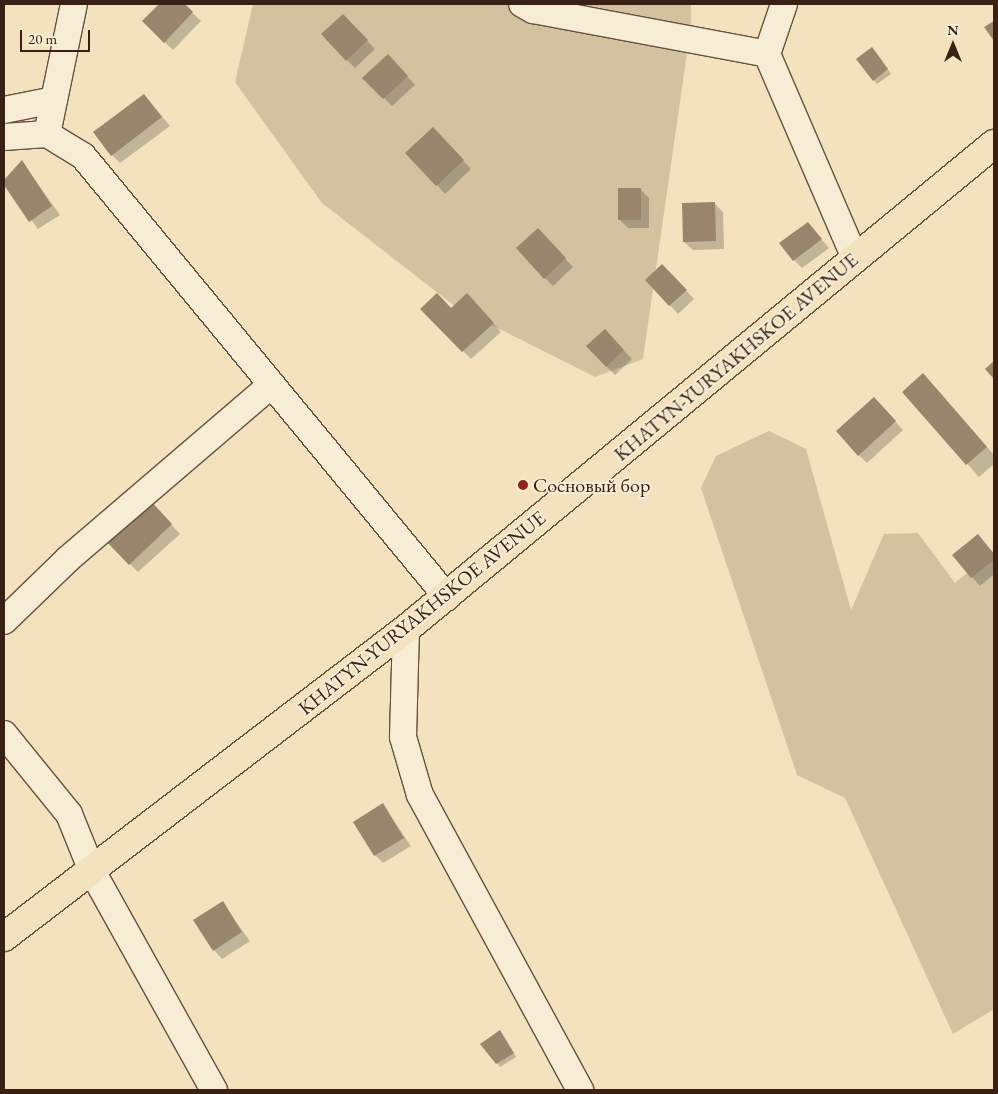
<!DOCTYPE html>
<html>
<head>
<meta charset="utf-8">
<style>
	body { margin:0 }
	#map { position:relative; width:998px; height:1094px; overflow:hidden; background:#f3e2bd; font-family:"EB Garamond",serif }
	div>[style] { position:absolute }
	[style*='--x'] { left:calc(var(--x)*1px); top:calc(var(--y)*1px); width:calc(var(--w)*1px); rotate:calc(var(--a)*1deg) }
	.green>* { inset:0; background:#d3c1a0 }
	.shadow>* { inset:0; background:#0003 }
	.building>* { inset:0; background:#99856c }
	.roads { filter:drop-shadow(1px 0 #67503e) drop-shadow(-1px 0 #67503e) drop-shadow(0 1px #67503e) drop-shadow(0 -1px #67503e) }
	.minor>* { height:26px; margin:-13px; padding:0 13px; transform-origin:13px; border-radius:13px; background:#f7ecd4 }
	.major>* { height:28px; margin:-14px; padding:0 14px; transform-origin:14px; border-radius:14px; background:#f3e2bd }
	.dots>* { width:14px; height:14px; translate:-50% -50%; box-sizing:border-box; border:2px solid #f7ecd4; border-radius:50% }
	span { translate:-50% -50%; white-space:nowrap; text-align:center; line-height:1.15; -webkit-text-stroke:4px #f7ecd4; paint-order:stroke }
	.street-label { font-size:20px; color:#382014 }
	.poi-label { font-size:20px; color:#382014 }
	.left { translate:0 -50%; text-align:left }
	.frame { position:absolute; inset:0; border:5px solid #382014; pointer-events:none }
	.north { position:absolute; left:928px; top:20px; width:50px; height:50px; -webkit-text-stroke:4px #f7ecd4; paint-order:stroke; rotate:0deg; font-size:14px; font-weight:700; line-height:20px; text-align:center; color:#382014 }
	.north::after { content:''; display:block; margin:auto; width:18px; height:22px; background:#382014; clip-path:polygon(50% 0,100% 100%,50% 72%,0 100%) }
	.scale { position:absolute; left:20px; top:30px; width:70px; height:22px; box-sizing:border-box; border:2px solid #382014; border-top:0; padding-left:6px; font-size:15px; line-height:18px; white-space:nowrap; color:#382014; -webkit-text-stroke:4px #f7ecd4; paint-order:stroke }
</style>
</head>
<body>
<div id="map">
	<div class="green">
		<i style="clip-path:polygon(253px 4px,691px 4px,691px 25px,643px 359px,595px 377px,456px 307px,322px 203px,235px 82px)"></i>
		<i style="clip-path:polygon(769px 431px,806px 449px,851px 610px,884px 534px,918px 533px,955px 583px,994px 551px,994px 1009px,953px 1034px,845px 798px,797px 775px,701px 488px,716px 456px)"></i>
	</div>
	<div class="shadow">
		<i style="clip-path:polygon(161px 4px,183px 4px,201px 21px,173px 50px,143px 21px)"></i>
		<i style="clip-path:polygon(351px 24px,375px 49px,355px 68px,347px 60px)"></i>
		<i style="clip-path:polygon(876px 53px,891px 74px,877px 84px,874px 80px)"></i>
		<i style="clip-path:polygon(396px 64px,415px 85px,392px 106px,364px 78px)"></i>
		<i style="clip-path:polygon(144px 95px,170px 126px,120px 163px,112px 155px)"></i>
		<i style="clip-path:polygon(441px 137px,471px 169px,445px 194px,437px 185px)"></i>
		<i style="clip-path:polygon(22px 162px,60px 215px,38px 229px,4px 183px)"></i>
		<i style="clip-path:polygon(640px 189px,649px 198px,649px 228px,628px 228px,619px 219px)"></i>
		<i style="clip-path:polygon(714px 203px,723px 212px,724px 249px,693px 250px,684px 242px)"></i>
		<i style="clip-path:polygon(808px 224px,829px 248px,802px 268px,794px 260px)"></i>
		<i style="clip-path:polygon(546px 238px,573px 267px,553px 286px,545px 278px)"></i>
		<i style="clip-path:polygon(671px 274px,694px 299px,678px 314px,647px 280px)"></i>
		<i style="clip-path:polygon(475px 303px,501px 332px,471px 359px,422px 309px,451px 310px)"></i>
		<i style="clip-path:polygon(613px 339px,632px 359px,615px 375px,606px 366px)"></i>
		<i style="clip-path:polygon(935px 387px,994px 455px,994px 464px,979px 477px,903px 392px)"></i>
		<i style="clip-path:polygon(882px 407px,903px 430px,867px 463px,859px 455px)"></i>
		<i style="clip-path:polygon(157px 509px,180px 534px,138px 572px,130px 564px)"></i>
		<i style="clip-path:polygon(978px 536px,994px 553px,994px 574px,980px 586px,972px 577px)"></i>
		<i style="clip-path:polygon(383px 805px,411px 846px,383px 863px,375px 855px)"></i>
		<i style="clip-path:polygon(222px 903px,250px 941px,222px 959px,214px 950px)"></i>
		<i style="clip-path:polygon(500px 1032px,516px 1057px,500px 1067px,497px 1063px)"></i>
	</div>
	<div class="building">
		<i style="clip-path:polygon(159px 4px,185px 4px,193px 12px,164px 43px,142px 21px)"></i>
		<i style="clip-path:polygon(343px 14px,368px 40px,346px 61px,321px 34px)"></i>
		<i style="clip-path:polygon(994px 21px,994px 41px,984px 27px)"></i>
		<i style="clip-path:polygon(872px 47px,888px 69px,873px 81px,856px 59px)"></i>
		<i style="clip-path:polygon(388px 54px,408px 76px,383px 99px,362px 78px)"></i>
		<i style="clip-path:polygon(144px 94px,162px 117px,111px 156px,93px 132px)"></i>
		<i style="clip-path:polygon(433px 127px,464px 160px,436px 186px,405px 153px)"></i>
		<i style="clip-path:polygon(22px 160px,52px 206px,29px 222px,4px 185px,4px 180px)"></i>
		<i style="clip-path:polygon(618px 188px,641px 188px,641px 220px,618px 220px)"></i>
		<i style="clip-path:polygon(715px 202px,716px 241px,683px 242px,682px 203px)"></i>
		<i style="clip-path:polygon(808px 222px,822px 239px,793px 261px,779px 243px)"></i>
		<i style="clip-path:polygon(538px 228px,566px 258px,544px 279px,516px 248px)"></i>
		<i style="clip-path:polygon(662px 264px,687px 290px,669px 306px,645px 280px)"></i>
		<i style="clip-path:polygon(437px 293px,451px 308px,467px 293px,494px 323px,462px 352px,420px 309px)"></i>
		<i style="clip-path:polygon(605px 329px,624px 350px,606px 367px,586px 346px)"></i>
		<i style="clip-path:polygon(994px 361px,994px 379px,985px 369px)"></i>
		<i style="clip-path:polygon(923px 373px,987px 447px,966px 465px,902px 392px)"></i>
		<i style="clip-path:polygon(874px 397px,896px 421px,858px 456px,836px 431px)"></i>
		<i style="clip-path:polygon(149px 499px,172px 524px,129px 565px,105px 540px)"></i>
		<i style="clip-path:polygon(978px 534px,994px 554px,994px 560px,971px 578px,952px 555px)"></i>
		<i style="clip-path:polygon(383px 803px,404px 838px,374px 856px,353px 822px)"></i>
		<i style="clip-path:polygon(223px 901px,242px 932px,213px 951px,193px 920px)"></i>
		<i style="clip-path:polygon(500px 1030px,514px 1053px,496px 1064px,480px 1044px)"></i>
	</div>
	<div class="roads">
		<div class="minor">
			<i style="--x:522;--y:4;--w:13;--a:29"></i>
			<i style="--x:533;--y:10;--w:238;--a:10.6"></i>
			<i style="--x:767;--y:54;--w:222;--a:66.7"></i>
			<i style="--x:767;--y:54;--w:53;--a:-71.2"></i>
			<i style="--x:4;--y:110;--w:51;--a:-11.3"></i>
			<i style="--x:47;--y:134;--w:133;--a:-78.3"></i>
			<i style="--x:4;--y:137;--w:43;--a:-4"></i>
			<i style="--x:47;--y:134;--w:42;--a:31.4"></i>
			<i style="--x:83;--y:156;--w:572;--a:50.46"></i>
			<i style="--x:4;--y:621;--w:89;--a:-44.1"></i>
			<i style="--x:68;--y:559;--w:267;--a:-40.6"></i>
			<i style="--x:406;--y:629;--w:108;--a:91.6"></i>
			<i style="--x:403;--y:737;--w:60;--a:73.7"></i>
			<i style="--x:420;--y:795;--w:336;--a:61.5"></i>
			<i style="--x:4;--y:734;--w:103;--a:50.9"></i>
			<i style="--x:69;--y:814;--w:61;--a:68"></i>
			<i style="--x:92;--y:871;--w:251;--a:60.9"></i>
		</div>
		<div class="major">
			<i style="--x:4;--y:937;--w:506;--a:-37.46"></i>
			<i style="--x:406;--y:629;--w:762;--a:-39.52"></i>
		</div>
	</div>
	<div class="dots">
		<i style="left:523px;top:485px;background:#8f2418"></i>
	</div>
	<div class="street-label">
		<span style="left:736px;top:357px;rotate:-40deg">KHATYN-YURYAKHSKOE AVENUE</span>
		<span style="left:422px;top:613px;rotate:-39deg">KHATYN-YURYAKHSKOE AVENUE</span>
	</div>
	<div class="poi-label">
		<span class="left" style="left:533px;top:485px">Сосновый бор</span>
	</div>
	<div class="frame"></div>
	<div class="north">N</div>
	<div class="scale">20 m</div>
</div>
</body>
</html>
